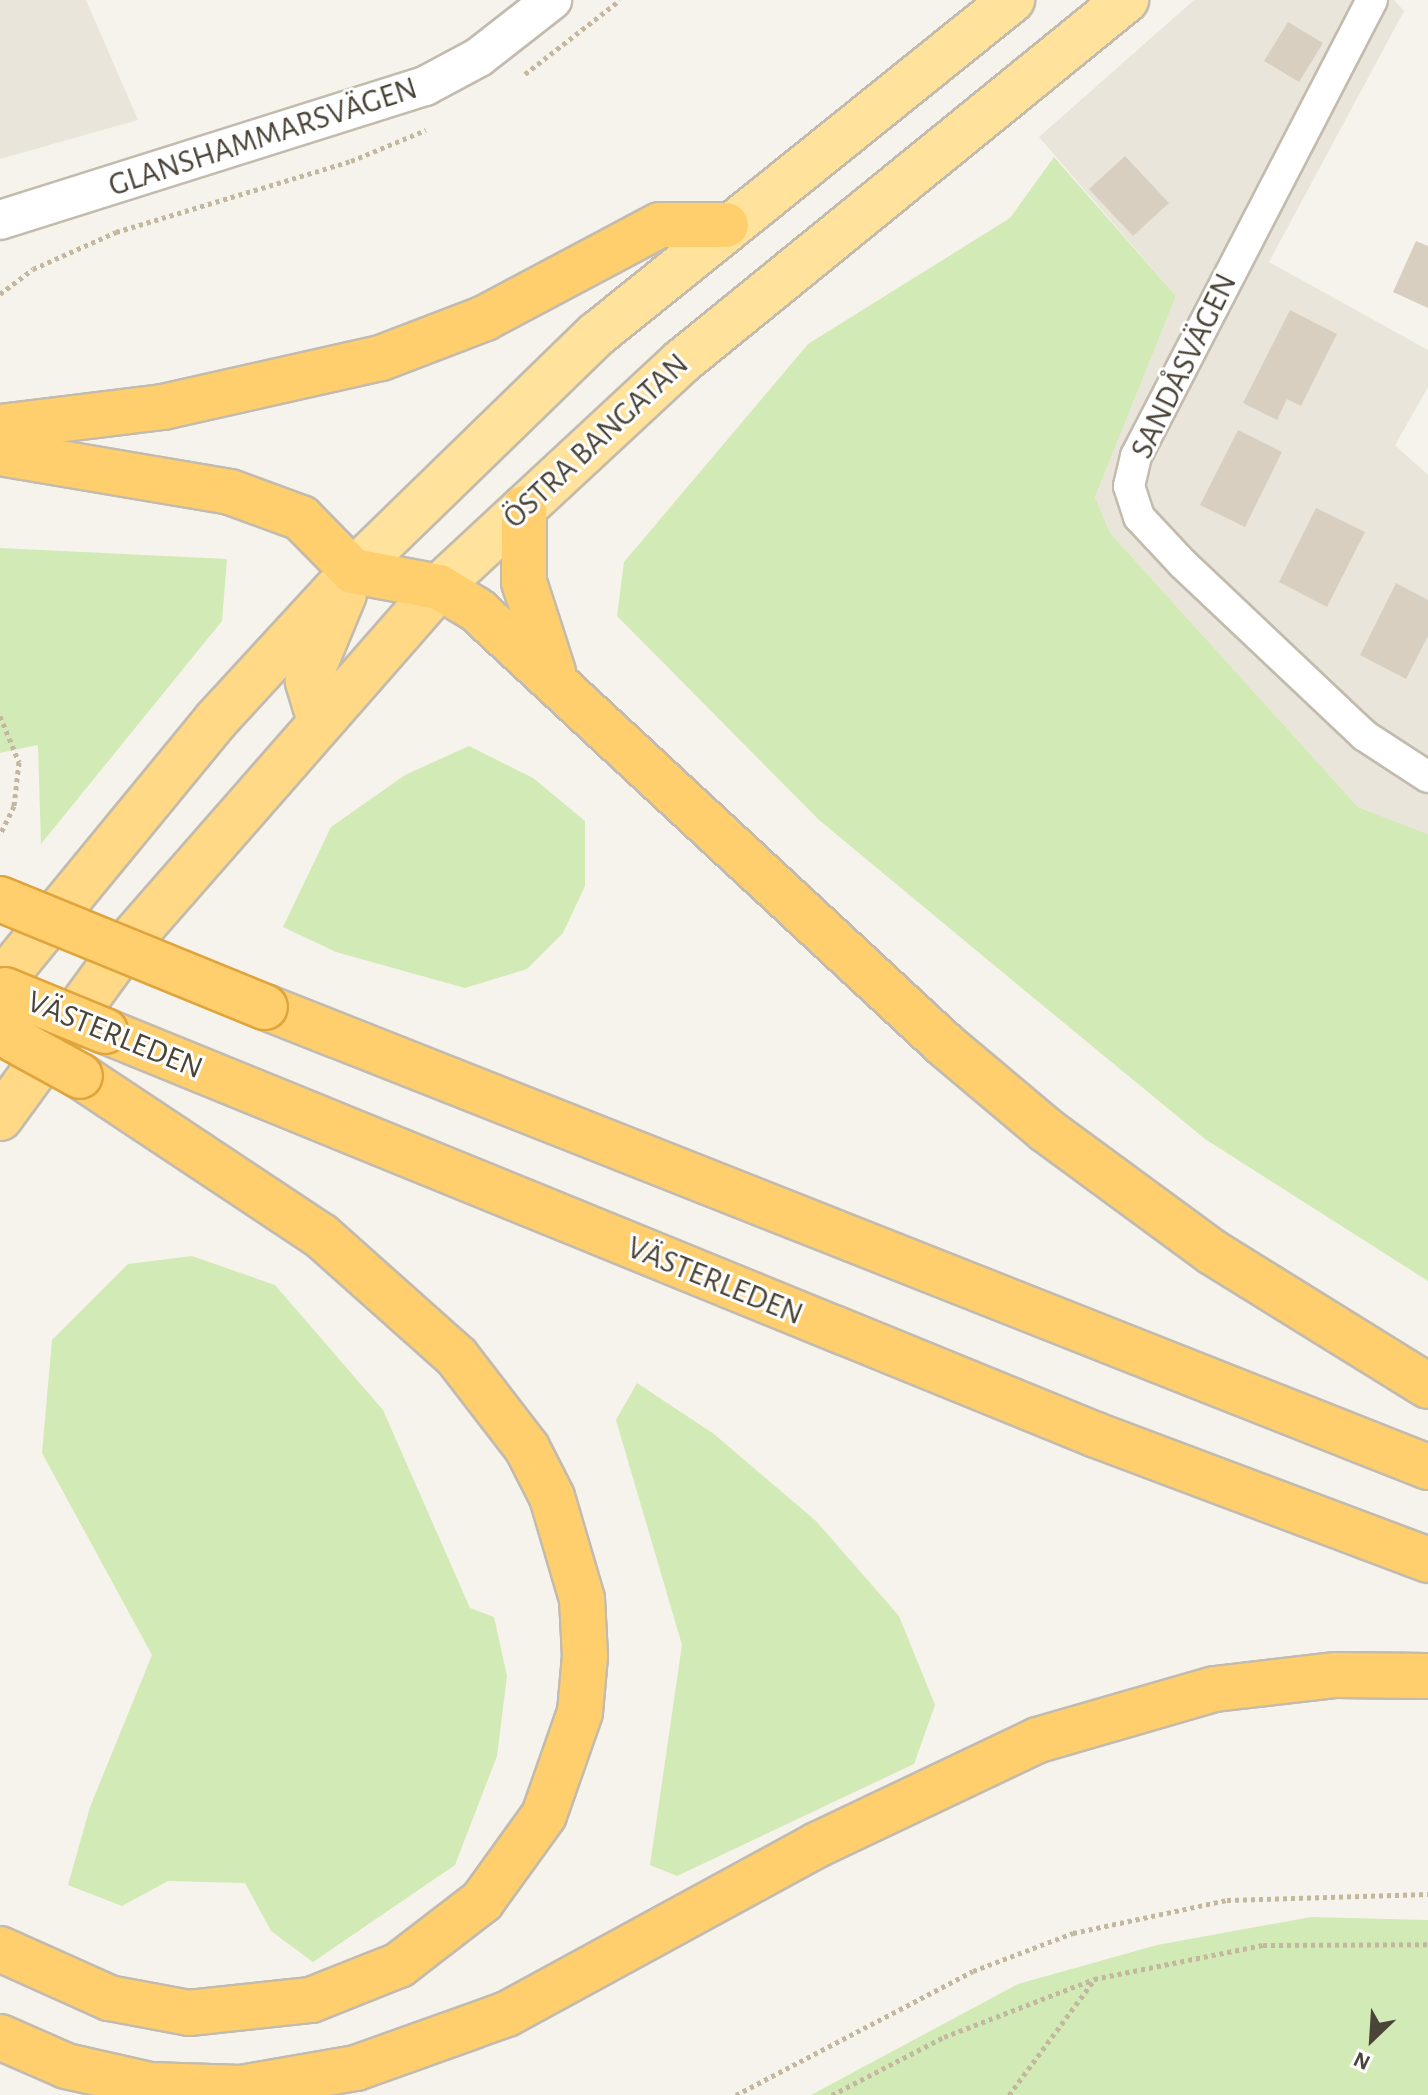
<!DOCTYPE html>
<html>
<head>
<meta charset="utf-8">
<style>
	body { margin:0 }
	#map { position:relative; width:1428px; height:2095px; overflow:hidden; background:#f6f3ec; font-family:"Alegreya Sans",sans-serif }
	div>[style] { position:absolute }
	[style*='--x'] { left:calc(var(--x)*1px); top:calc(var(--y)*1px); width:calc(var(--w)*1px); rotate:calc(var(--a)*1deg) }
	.residential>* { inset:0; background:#eae5da }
	.green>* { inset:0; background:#d2eab5 }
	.building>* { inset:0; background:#d8cfc1 }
	.path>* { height:5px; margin-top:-2.5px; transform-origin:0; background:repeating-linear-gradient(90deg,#c4b79f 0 4px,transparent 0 8px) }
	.roads { filter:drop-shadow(2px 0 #c2bbae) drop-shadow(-2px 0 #c2bbae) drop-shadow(0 2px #c2bbae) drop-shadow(0 -2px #c2bbae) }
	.minor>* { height:30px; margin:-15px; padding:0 15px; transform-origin:15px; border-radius:15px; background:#fff }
	.tertiary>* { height:38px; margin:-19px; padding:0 19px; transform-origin:19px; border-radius:19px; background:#fff }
	.primary>* { height:44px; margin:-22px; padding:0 22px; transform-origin:22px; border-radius:22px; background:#ffe39c }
	.trunk>* { height:44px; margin:-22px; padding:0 22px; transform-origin:22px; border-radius:22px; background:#ffd985 }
	.motorway>* { height:44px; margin:-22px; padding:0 22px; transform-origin:22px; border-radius:22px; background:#ffcf6e }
	.bridges { filter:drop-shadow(2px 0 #e0a43c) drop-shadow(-2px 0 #e0a43c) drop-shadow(0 2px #e0a43c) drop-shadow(0 -2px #e0a43c) }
	.motorway-bridge>* { height:44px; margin:-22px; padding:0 22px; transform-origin:22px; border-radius:22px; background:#ffcf6e }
	span { translate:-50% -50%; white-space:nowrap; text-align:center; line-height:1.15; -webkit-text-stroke:6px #fff; paint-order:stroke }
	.street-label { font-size:32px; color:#4b4439 }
	.north { position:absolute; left:1332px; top:1999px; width:80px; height:80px; -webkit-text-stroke:6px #fff; paint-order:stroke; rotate:205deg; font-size:22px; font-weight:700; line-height:32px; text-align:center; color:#4b4439 }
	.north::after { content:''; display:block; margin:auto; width:28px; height:36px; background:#4b4439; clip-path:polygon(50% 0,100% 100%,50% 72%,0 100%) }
</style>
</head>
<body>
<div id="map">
	<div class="residential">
		<i style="clip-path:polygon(0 0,86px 0,138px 120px,0 159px)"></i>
		<i style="clip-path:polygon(1194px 0,1394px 0,1404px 11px,1269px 262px,1428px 350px,1428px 387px,1395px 445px,1428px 475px,1428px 834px,1358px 807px,1110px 533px,1095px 497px,1176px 296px,1039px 137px)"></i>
	</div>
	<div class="green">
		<i style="clip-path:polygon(1054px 157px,1176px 296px,1095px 497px,1110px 533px,1358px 807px,1428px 834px,1428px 1281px,1205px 1139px,1024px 990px,819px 820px,617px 616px,624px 562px,808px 344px,1010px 218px)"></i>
		<i style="clip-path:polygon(0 548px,227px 559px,222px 621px,41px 844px,38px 745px,0 753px)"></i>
		<i style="clip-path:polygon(469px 746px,533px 778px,585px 821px,585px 886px,563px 933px,527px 969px,465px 988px,336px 952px,283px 927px,331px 827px,405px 775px)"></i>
		<i style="clip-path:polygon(192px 1256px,275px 1285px,383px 1410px,470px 1608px,494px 1617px,507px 1676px,497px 1756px,455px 1865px,313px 1962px,271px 1931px,245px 1883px,168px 1881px,122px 1906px,68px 1885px,90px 1807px,152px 1655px,42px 1453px,52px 1340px,128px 1264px)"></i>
		<i style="clip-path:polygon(637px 1383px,714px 1434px,816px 1521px,899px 1616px,935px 1705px,914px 1764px,677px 1876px,650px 1865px,682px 1645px,616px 1420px)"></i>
		<i style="clip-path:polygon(1311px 1917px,1428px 1920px,1428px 2095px,811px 2095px,1018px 1984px,1157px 1945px)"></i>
	</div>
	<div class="building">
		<i style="clip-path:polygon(1288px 22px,1323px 43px,1299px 82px,1264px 61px)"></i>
		<i style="clip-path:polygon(1125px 156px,1169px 203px,1133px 236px,1089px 189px)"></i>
		<i style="clip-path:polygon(1416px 241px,1428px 246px,1428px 308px,1393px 292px)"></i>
		<i style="clip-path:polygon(1290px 310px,1337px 334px,1301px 406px,1287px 399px,1277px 420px,1243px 403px)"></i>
		<i style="clip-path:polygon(1238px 430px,1282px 452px,1245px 527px,1200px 505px)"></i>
		<i style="clip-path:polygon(1316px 508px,1365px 532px,1327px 607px,1279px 582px)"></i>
		<i style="clip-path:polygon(1396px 583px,1428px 600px,1428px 636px,1406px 679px,1360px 655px)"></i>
	</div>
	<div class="path">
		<i style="--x:525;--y:74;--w:120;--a:-37.9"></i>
		<i style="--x:0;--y:294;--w:41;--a:-37.1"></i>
		<i style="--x:33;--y:269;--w:91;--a:-24"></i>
		<i style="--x:116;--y:232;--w:245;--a:-16.8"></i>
		<i style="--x:351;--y:161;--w:81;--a:-22.5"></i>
		<i style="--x:0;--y:716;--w:50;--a:67.6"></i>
		<i style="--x:19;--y:762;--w:44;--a:96.5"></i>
		<i style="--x:14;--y:806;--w:32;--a:116"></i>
		<i style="--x:736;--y:2095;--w:267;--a:-27.6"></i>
		<i style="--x:973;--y:1971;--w:107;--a:-20.8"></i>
		<i style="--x:1073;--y:1933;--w:157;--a:-12.1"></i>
		<i style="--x:1227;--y:1900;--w:201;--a:-1.7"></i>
		<i style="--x:832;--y:2095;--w:126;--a:-27.4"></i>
		<i style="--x:944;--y:2037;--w:161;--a:-21.1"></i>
		<i style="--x:1094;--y:1979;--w:172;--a:-11.4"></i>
		<i style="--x:1263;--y:1945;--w:165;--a:-0.3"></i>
		<i style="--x:1009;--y:2095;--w:143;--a:-53.5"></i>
	</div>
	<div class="roads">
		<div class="minor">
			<i style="--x:1372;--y:0;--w:513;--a:117.36"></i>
			<i style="--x:1136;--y:456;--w:31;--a:103"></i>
			<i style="--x:1129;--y:486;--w:33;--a:72"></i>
			<i style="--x:1139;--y:517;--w:64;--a:46.9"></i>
			<i style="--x:1183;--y:564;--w:250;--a:43.4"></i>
			<i style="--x:1365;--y:736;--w:75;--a:33.1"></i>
		</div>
		<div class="tertiary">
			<i style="--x:0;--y:220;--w:446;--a:-17.5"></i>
			<i style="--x:425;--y:86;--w:61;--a:-28.2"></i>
			<i style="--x:479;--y:57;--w:93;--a:-38"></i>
		</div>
		<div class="primary">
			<i style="--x:353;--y:571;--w:340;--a:-44.2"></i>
			<i style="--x:597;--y:334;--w:533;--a:-38.83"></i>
			<i style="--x:439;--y:587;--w:330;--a:-42.9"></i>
			<i style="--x:681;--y:362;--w:574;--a:-39.13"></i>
		</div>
		<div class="trunk">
			<i style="--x:319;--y:718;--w:39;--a:-107"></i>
			<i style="--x:308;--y:681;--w:94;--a:-67.5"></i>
			<i style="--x:0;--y:983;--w:339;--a:-50.6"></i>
			<i style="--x:215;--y:721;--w:204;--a:-47.4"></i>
			<i style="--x:0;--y:1118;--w:215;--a:-53.9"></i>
			<i style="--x:127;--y:944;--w:474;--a:-48.8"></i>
		</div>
		<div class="motorway">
			<i style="--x:0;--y:427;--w:164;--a:-7"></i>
			<i style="--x:163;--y:407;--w:223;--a:-12.7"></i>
			<i style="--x:381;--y:358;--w:111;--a:-21"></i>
			<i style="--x:485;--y:318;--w:198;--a:-28"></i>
			<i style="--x:660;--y:225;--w:66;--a:0"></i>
			<i style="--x:0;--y:453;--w:233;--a:9.6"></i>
			<i style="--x:230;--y:492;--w:76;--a:20.1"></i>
			<i style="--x:301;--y:518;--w:74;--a:45.5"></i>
			<i style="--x:353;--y:571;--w:87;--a:10.5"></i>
			<i style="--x:439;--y:587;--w:44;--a:31.2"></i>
			<i style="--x:477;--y:610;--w:638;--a:42.9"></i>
			<i style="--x:944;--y:1044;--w:133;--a:40.1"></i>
			<i style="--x:1046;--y:1130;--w:206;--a:36.3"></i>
			<i style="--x:1212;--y:1252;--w:254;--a:31.8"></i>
			<i style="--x:524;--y:508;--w:74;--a:90"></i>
			<i style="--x:524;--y:582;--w:95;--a:72.1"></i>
			<i style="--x:265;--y:1007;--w:1251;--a:21.58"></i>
			<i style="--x:105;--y:1031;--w:1070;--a:22.18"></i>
			<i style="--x:1096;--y:1435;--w:355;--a:20.6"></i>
			<i style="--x:0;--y:1949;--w:120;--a:24.2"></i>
			<i style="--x:109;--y:1998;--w:81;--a:10.6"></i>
			<i style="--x:189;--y:2013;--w:123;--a:-6.1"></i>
			<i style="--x:311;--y:2000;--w:95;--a:-21.7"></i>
			<i style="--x:399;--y:1965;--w:105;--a:-37.6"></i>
			<i style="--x:482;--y:1901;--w:106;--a:-54.2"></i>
			<i style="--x:544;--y:1815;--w:109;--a:-70.7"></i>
			<i style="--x:580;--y:1712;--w:56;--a:-84.9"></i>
			<i style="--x:585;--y:1656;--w:57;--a:-93"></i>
			<i style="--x:582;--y:1599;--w:106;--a:-106.4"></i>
			<i style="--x:552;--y:1497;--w:55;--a:-117"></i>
			<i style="--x:527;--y:1448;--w:115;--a:-127.6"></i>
			<i style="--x:457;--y:1357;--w:182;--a:-138.3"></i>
			<i style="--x:321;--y:1236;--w:289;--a:-146.4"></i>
			<i style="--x:0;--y:2037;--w:72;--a:23.7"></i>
			<i style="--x:66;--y:2066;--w:86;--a:12.7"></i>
			<i style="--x:150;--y:2085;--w:91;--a:1.9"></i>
			<i style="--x:241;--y:2088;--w:117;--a:-9.9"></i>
			<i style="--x:356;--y:2068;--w:160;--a:-19.7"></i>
			<i style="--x:507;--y:2014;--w:353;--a:-28.6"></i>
			<i style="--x:817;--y:1845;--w:245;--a:-25.4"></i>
			<i style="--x:1038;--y:1740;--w:184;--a:-16.1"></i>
			<i style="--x:1215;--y:1689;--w:122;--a:-6.6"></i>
			<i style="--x:1336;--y:1675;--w:92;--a:0.6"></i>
		</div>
	</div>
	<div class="bridges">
		<div class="motorway-bridge">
			<i style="--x:0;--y:899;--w:286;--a:22.2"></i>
			<i style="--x:5;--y:990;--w:108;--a:22.3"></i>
			<i style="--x:0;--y:1032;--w:91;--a:28.8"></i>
		</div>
	</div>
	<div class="street-label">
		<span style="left:263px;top:137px;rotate:-18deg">GLANSHAMMARSVÄGEN</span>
		<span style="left:1184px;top:366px;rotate:-64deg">SANDÅSVÄGEN</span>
		<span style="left:596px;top:441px;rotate:-43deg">ÖSTRA BANGATAN</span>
		<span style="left:115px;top:1035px;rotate:22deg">VÄSTERLEDEN</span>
		<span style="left:715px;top:1281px;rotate:22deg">VÄSTERLEDEN</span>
	</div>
	<div class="north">N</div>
</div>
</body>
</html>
